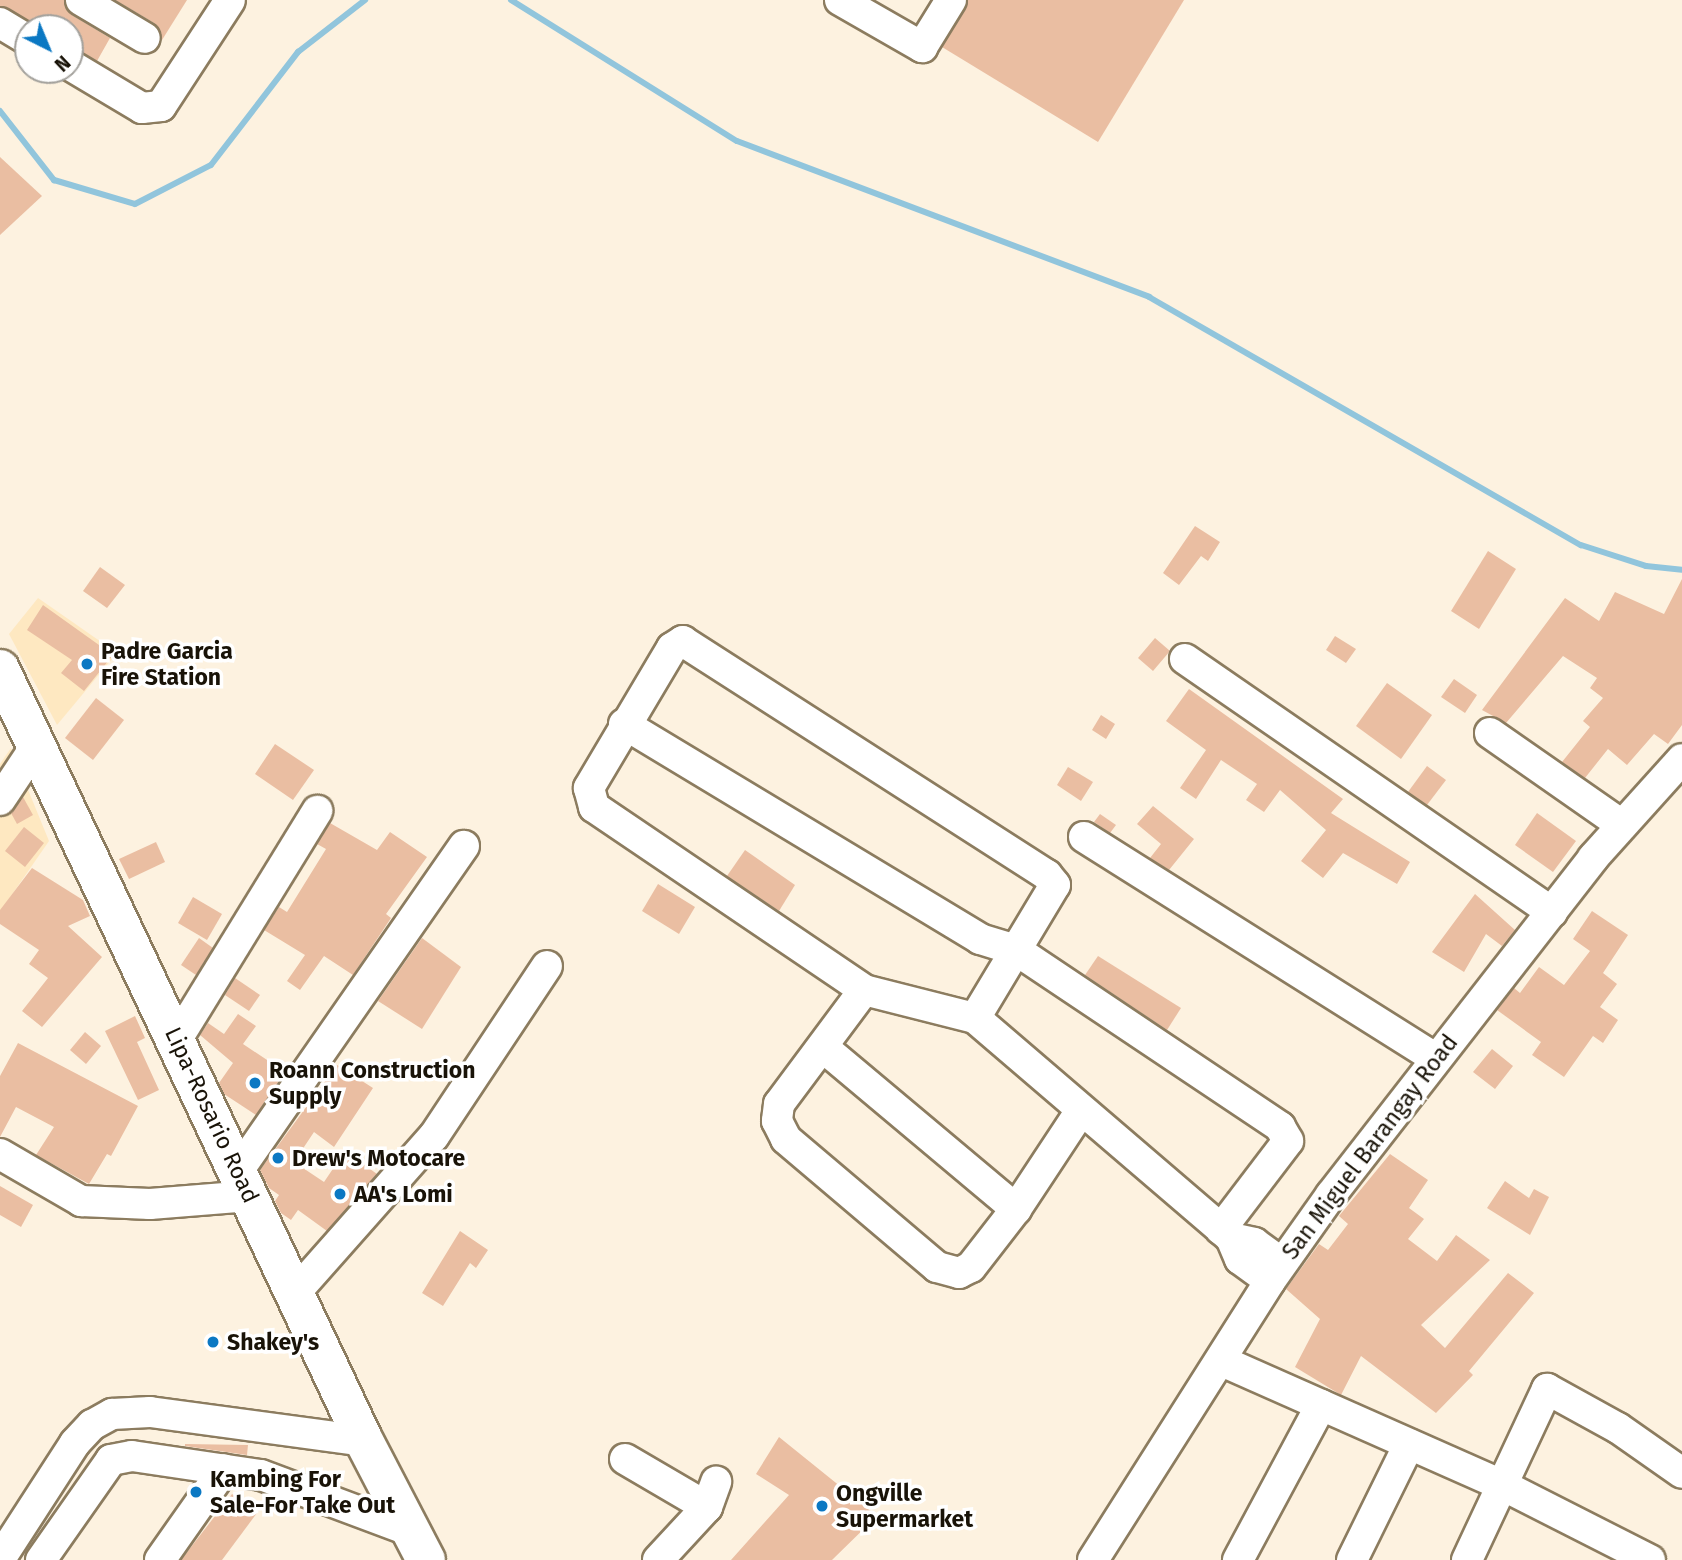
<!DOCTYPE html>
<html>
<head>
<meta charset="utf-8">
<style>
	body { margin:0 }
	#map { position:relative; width:1682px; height:1560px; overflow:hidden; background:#fdf2e0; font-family:"Fira Sans",sans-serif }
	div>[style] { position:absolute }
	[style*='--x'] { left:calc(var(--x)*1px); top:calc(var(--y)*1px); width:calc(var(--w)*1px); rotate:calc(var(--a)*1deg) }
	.built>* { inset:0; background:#fee8c1 }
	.stream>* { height:6px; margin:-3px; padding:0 3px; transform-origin:3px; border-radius:3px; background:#91c5dc }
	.building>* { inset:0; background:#eabea2 }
	.roads { filter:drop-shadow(2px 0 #8c7c5f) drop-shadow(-2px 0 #8c7c5f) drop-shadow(0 2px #8c7c5f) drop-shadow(0 -2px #8c7c5f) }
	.minor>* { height:30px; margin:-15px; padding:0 15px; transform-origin:15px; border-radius:15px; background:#fff }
	.major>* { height:38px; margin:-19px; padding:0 19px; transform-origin:19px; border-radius:19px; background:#fff }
	.dots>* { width:19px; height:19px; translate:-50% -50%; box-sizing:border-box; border:4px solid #fff; border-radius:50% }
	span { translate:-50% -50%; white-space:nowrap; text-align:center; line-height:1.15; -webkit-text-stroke:7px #fff; paint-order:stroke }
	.poi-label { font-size:23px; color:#191308; font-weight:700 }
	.left { translate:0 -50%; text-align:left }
	.street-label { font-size:23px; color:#191308 }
	.north { position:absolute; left:14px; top:14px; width:70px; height:70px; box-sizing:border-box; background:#fff; border:2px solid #a3a19c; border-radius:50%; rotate:137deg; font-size:19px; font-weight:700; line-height:28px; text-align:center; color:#191308 }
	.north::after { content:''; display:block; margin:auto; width:24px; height:32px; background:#0b78c3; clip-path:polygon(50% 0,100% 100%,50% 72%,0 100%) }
</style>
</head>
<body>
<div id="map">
	<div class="built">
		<i style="clip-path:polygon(38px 598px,117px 653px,57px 725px,9px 634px)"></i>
		<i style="clip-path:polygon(11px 748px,49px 841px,0 912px,0 764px)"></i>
	</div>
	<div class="stream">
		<i style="--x:511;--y:0;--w:266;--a:32"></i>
		<i style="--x:737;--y:141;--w:441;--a:20.7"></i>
		<i style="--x:1149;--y:297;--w:498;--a:29.9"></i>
		<i style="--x:1581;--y:545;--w:68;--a:17.9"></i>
		<i style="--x:1646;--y:566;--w:36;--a:6"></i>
		<i style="--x:0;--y:111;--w:88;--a:52"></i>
		<i style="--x:54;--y:180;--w:84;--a:16.5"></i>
		<i style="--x:135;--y:204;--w:85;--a:-27.2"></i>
		<i style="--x:211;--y:165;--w:143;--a:-52.4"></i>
		<i style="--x:298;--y:52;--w:85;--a:-37.8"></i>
	</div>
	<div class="building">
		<i style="clip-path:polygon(0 0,64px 0,72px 15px,110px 38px,97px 61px,70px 48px,70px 28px,40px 28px,0 6px)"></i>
		<i style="clip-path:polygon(115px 0,187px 0,162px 40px,154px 23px)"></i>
		<i style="clip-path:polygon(968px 0,1184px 0,1098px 142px,942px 47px)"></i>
		<i style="clip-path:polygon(0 157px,42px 196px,0 235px)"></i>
		<i style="clip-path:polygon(1195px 526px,1220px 542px,1208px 561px,1201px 556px,1179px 585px,1163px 573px)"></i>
		<i style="clip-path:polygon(1488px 551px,1516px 569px,1479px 629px,1451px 611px)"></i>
		<i style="clip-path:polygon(100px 567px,125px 585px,107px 608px,83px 591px)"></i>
		<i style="clip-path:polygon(1682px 579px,1682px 725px,1668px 744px,1654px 734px,1627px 765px,1608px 749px,1585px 778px,1562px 762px,1590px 727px,1583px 721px,1603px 698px,1590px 688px,1597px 678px,1563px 656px,1506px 723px,1482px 710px,1565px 598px,1599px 621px,1615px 592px,1664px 614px)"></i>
		<i style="clip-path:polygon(43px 605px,113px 655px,84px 691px,61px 673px,72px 660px,27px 630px)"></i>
		<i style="clip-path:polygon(1335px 636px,1356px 649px,1346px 663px,1326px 650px)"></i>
		<i style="clip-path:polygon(1155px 638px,1170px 651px,1153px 671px,1138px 658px)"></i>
		<i style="clip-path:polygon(1454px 679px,1477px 695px,1465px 713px,1441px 697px)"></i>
		<i style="clip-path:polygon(1387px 683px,1432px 715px,1401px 759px,1356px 726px)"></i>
		<i style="clip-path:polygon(1189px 689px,1343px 799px,1331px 813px,1410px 862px,1397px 884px,1343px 853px,1323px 878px,1301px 861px,1326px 830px,1280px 790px,1264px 812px,1246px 800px,1257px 784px,1221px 760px,1196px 799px,1180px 788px,1206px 750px,1166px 721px)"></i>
		<i style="clip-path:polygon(96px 698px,124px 720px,93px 760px,65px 738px)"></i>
		<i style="clip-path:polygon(1101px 715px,1115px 724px,1106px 739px,1092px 730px)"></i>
		<i style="clip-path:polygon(275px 744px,314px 770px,293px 800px,255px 774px)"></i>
		<i style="clip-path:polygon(1427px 766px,1446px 780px,1427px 805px,1408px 792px)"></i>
		<i style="clip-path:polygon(1068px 767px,1093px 782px,1081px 801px,1057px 785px)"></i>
		<i style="clip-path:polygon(23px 797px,33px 815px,17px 824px,11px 813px)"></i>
		<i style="clip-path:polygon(1153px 806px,1194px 839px,1169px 870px,1150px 858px,1161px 844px,1137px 824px)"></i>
		<i style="clip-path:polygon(1537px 813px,1576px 841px,1553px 872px,1515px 845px)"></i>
		<i style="clip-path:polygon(1100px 814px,1116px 825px,1110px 833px,1094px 822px)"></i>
		<i style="clip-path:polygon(330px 823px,377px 850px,390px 832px,427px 857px,386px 914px,391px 918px,353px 975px,324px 956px,300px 990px,287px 981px,305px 955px,264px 930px,279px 907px,287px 912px,326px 849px,317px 844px)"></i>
		<i style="clip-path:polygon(24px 827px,44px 843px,25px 867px,5px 851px)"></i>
		<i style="clip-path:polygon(156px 842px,165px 862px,129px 879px,119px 859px)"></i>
		<i style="clip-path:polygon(745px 850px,795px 885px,779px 911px,727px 876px)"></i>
		<i style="clip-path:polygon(32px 868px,83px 900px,90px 916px,68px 926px,102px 957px,42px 1027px,22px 1011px,48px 978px,29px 964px,39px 950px,0 924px,0 910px)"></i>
		<i style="clip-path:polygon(658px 884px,695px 907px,679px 934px,642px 911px)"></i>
		<i style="clip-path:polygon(1475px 894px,1515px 930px,1502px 946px,1486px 934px,1464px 972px,1432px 952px)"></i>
		<i style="clip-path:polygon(193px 897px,222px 914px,207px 940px,178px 923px)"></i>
		<i style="clip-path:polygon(1592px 911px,1628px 935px,1603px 973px,1617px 984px,1600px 1007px,1618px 1020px,1603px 1043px,1593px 1036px,1564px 1077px,1532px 1055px,1541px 1042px,1497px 1010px,1514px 988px,1520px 993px,1539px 967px,1564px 985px,1590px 951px,1573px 939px)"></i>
		<i style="clip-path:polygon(199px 938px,213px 948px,196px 975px,181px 965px)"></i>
		<i style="clip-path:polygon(422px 938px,461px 967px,422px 1029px,378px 1001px)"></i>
		<i style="clip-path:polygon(1098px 956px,1181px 1008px,1167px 1030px,1085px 975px)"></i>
		<i style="clip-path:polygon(235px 978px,260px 995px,249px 1011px,225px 995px)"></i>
		<i style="clip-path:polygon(238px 1014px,256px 1026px,243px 1044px,285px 1072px,256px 1115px,224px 1094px,219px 1083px,233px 1063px,200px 1035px,208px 1023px,224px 1034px)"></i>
		<i style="clip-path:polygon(135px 1016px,145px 1038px,137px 1042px,159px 1090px,138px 1100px,105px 1031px)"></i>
		<i style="clip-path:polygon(85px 1032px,101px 1046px,86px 1064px,70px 1050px)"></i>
		<i style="clip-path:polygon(18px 1043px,138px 1106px,111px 1156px,107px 1154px,89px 1184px,36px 1155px,54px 1127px,16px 1107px,0 1137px,0 1076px)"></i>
		<i style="clip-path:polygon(1492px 1049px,1513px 1066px,1495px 1089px,1473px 1072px)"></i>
		<i style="clip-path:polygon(337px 1065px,373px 1088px,334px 1147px,314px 1132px,294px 1162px,324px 1182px,345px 1151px,377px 1174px,327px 1231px,298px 1210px,291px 1220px,281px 1213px,275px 1201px,279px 1195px,269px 1188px,260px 1170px)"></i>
		<i style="clip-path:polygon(1390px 1154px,1428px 1180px,1409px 1208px,1424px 1219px,1408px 1239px,1437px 1261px,1456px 1235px,1490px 1260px,1421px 1325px,1445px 1348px,1508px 1273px,1534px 1293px,1469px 1371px,1473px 1375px,1436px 1413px,1361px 1356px,1341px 1395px,1295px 1367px,1320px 1319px,1286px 1289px,1319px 1244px,1328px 1250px,1348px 1224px,1339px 1216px)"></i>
		<i style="clip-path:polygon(1505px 1181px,1529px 1198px,1534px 1189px,1549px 1197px,1530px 1235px,1487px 1208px)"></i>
		<i style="clip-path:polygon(0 1186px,33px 1205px,21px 1227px,0 1215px)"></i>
		<i style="clip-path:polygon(460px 1231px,488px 1250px,476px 1268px,470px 1263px,443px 1306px,422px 1293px)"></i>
		<i style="clip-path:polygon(779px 1437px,877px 1516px,832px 1560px,731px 1560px,789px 1495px,756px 1474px)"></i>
		<i style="clip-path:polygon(185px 1444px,248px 1445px,247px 1455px,185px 1446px)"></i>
		<i style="clip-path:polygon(232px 1494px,257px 1513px,222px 1560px,181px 1560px)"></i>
	</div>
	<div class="roads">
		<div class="minor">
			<i style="--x:81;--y:0;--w:74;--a:30.7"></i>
			<i style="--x:840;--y:0;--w:95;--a:29.8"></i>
			<i style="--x:922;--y:47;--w:55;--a:-58.3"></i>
			<i style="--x:0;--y:23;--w:33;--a:31"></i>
			<i style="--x:70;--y:65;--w:84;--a:30.8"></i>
			<i style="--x:142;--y:108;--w:19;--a:-6"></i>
			<i style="--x:161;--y:106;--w:126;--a:-56.9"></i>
			<i style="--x:1185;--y:659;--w:446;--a:34.6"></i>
			<i style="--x:624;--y:724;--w:416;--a:31.1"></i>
			<i style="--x:980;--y:939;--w:38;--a:17"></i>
			<i style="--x:1016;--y:950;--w:318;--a:33.8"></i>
			<i style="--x:1280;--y:1127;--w:16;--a:60"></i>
			<i style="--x:1288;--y:1141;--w:111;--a:127.3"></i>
			<i style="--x:1490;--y:733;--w:161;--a:34.9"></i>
			<i style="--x:0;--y:800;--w:65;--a:-56.3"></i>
			<i style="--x:1084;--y:837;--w:416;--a:32.2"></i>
			<i style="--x:864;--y:990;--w:142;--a:126.7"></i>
			<i style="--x:779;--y:1104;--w:17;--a:97"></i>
			<i style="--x:777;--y:1121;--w:20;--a:63"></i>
			<i style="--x:786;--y:1139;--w:198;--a:40.3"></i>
			<i style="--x:937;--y:1267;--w:23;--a:15"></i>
			<i style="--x:959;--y:1273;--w:13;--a:-27"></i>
			<i style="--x:971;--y:1267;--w:73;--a:-52.2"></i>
			<i style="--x:1016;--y:1209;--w:116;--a:-56.6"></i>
			<i style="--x:975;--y:1018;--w:155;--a:-59"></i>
			<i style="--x:1055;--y:885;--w:13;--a:-129"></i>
			<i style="--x:1047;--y:875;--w:433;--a:-147.3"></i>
			<i style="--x:683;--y:641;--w:13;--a:148"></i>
			<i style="--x:672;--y:648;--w:163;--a:120.7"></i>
			<i style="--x:589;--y:788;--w:20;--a:75"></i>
			<i style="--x:594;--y:807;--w:326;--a:34.1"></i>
			<i style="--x:864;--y:990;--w:114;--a:14.2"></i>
			<i style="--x:975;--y:1018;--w:324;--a:40.6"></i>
			<i style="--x:1221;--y:1229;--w:13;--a:42"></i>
			<i style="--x:1231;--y:1238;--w:23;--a:67"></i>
			<i style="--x:1240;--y:1259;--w:37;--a:36"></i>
			<i style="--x:177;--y:1039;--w:268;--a:-58.4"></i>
			<i style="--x:824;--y:1048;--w:251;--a:40"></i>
			<i style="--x:0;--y:1154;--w:94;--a:30.1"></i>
			<i style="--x:81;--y:1201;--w:69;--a:2.5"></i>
			<i style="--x:150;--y:1204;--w:100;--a:-4.6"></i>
			<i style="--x:238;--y:1171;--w:396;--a:-55.2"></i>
			<i style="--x:1231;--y:1238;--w:24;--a:12"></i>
			<i style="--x:1254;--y:1243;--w:34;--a:36"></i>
			<i style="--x:294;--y:1294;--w:211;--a:-48.5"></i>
			<i style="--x:434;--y:1136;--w:204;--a:-56.4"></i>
			<i style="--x:1222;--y:1361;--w:306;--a:23.9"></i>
			<i style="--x:1502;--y:1485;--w:166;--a:26.9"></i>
			<i style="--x:625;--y:1459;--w:95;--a:30.3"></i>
			<i style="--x:0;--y:1559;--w:138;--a:-57.1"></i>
			<i style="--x:75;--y:1443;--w:25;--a:-47"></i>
			<i style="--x:92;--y:1425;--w:23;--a:-29"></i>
			<i style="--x:112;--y:1414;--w:38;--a:-3"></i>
			<i style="--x:150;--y:1412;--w:216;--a:7.7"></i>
			<i style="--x:41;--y:1560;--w:122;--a:-55"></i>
			<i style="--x:111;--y:1460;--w:21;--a:-11"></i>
			<i style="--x:132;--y:1456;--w:130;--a:8.4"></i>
			<i style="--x:261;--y:1475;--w:157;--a:20.5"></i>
			<i style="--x:160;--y:1560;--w:111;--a:-54.9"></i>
			<i style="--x:658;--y:1560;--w:72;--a:-47.2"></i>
			<i style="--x:707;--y:1507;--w:27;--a:-70"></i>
			<i style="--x:1093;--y:1560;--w:330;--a:-57.6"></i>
			<i style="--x:1270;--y:1281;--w:105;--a:-54.7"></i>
			<i style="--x:1331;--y:1195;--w:427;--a:-52.1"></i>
			<i style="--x:1593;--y:858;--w:133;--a:-48"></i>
			<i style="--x:1238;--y:1560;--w:176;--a:-61.8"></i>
			<i style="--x:1352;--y:1560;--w:129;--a:-63.8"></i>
			<i style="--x:1467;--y:1560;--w:189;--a:-64.9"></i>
			<i style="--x:1547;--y:1389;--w:81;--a:28.8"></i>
			<i style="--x:1618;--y:1428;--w:78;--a:35.1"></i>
		</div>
		<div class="major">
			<i style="--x:0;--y:669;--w:854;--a:64.76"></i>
			<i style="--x:364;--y:1441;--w:134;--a:62.5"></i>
		</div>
	</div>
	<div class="dots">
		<i style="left:87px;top:664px;background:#0b78c3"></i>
		<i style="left:255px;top:1083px;background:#0b78c3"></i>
		<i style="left:278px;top:1158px;background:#0b78c3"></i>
		<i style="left:340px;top:1194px;background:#0b78c3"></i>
		<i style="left:213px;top:1342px;background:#0b78c3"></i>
		<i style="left:196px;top:1492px;background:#0b78c3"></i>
		<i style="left:822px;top:1506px;background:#0b78c3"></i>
	</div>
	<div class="poi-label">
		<span class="left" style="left:101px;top:664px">Padre Garcia<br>Fire Station</span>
		<span class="left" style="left:269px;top:1083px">Roann Construction<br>Supply</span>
		<span class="left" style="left:292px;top:1158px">Drew's Motocare</span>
		<span class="left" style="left:354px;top:1194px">AA's Lomi</span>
		<span class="left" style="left:227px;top:1342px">Shakey's</span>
		<span class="left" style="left:210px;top:1492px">Kambing For<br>Sale-For Take Out</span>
		<span class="left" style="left:836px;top:1506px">Ongville<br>Supermarket</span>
	</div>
	<div class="street-label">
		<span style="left:212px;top:1115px;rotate:65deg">Lipa-Rosario Road</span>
		<span style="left:1370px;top:1147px;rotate:-53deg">San Miguel Barangay Road</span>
	</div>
	<div class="north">N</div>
</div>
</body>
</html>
